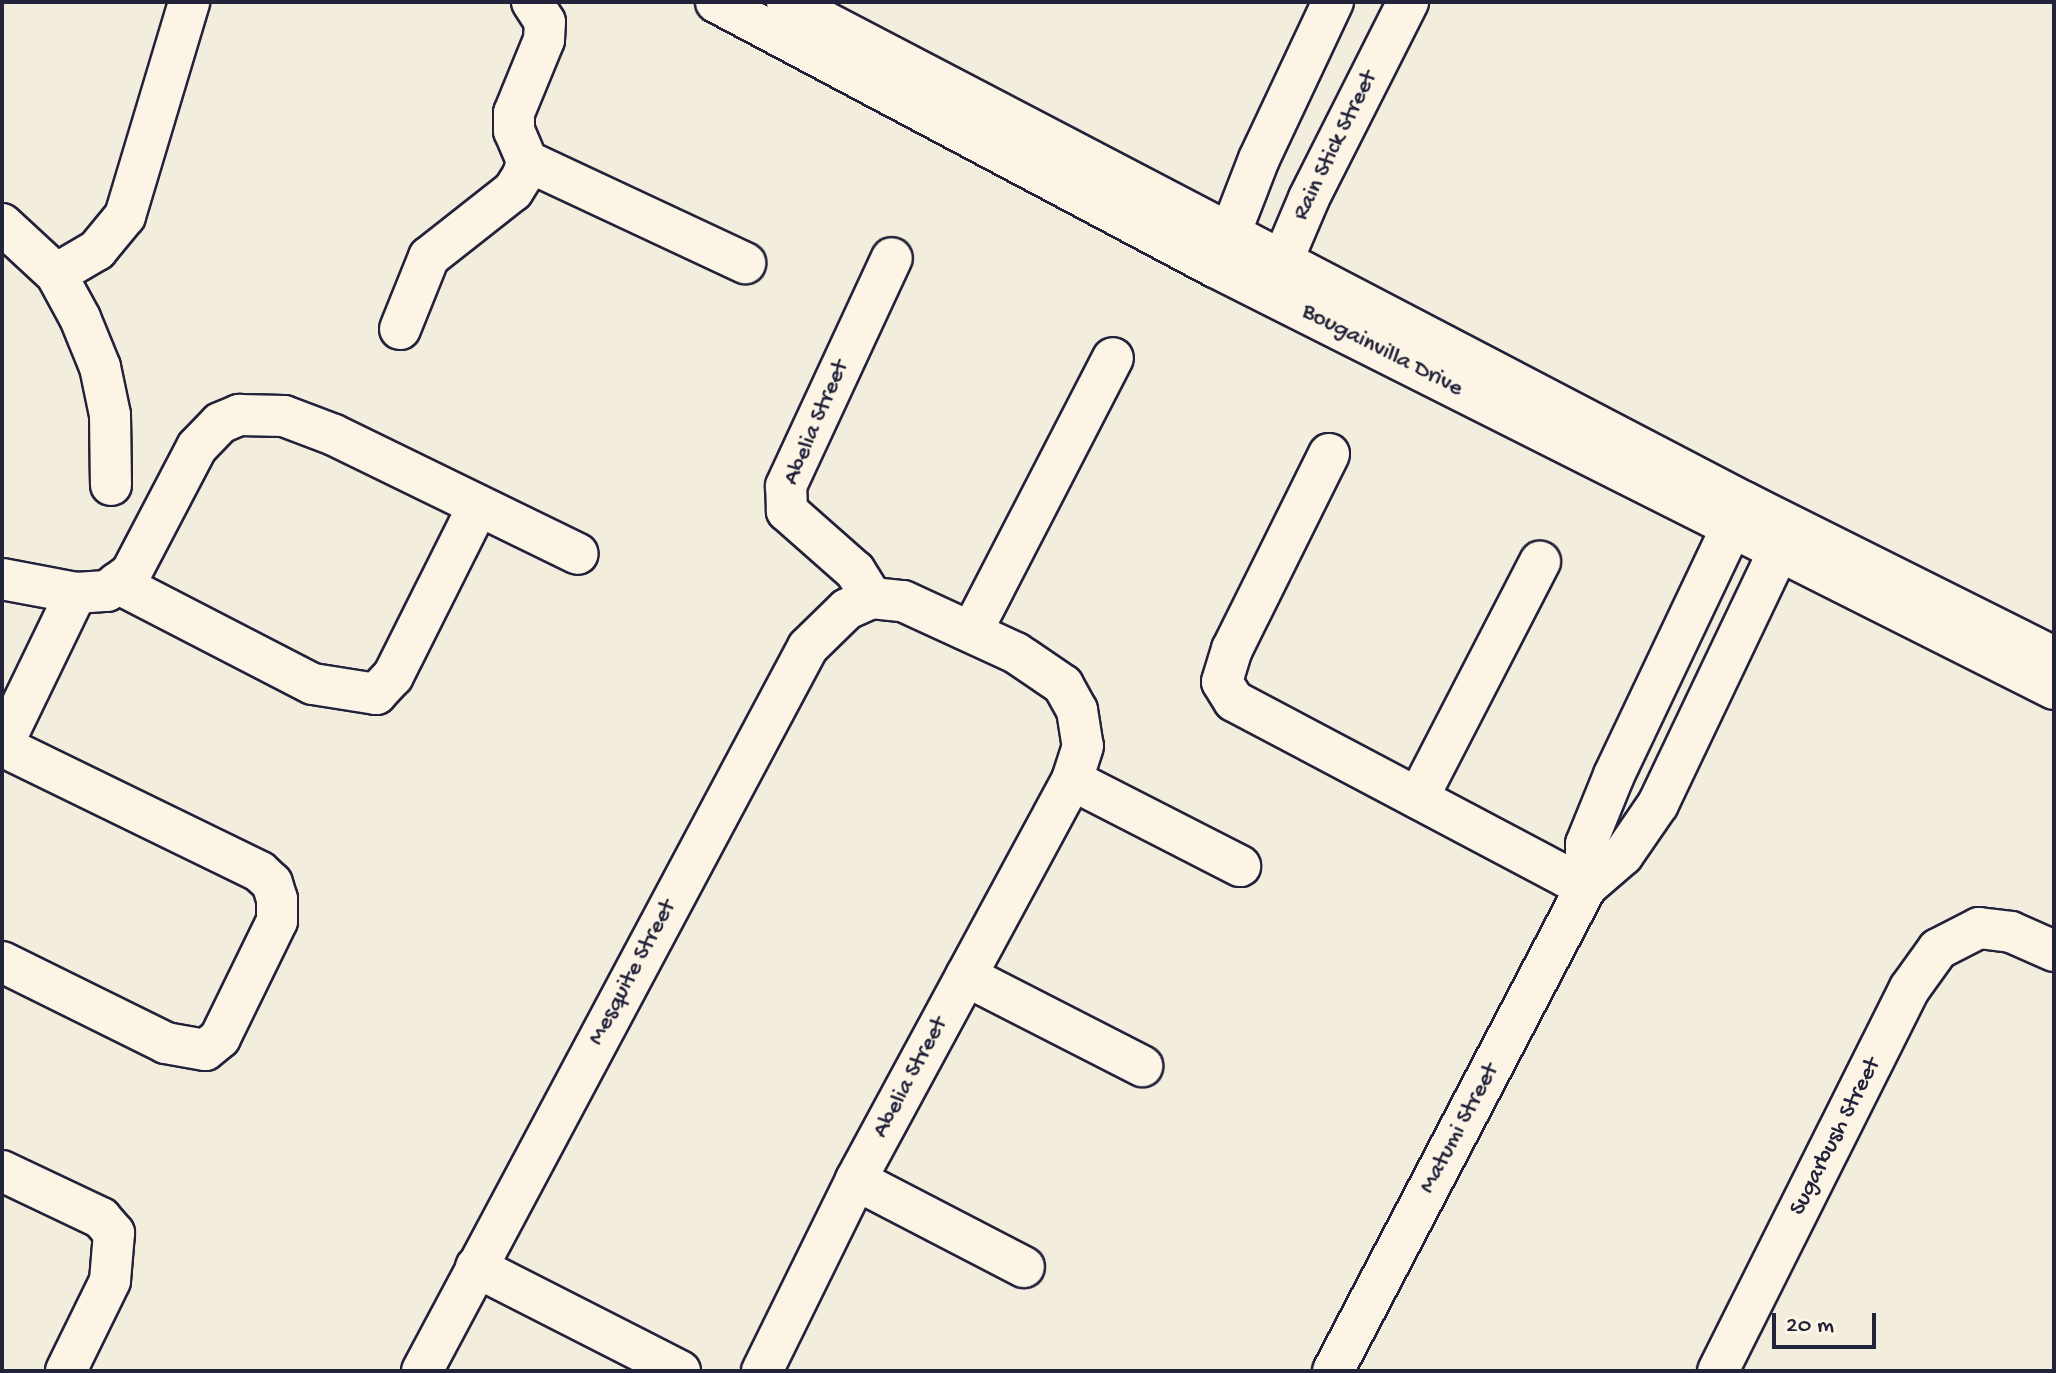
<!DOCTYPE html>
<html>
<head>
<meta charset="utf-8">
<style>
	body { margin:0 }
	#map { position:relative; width:2056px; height:1373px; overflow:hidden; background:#f3edde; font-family:"Gochi Hand",sans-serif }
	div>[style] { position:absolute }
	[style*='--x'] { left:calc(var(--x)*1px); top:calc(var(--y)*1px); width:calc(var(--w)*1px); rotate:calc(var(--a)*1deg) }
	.roads { filter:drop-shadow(2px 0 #22223b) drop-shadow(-2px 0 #22223b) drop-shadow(0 2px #22223b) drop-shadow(0 -2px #22223b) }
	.minor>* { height:40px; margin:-20px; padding:0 20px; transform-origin:20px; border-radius:20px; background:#fcf5e5 }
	span { translate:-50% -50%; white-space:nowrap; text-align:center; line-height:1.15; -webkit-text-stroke:8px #fcf5e5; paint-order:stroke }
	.street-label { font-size:24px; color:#22223b }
	.frame { position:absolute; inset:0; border:4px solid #22223b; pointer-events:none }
	.scale { position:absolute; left:1772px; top:1313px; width:104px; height:36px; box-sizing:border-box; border:4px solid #22223b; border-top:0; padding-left:10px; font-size:24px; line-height:28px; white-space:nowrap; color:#22223b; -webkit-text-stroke:6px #fcf5e5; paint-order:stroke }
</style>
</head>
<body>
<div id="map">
	<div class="roads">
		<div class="minor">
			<i style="--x:716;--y:2;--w:565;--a:27.97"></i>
			<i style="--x:1215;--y:267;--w:939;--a:26.7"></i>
			<i style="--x:787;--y:2;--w:1080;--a:27.59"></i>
			<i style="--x:1744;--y:502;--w:347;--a:26.6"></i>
			<i style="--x:527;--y:161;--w:241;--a:25.1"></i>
			<i style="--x:2;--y:224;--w:74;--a:42.8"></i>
			<i style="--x:56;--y:274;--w:50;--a:61.4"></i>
			<i style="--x:80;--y:318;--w:53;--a:67.8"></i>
			<i style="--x:100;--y:367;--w:49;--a:78.2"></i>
			<i style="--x:110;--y:415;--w:70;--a:89.2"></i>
			<i style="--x:1221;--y:257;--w:105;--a:-68.8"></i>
			<i style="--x:1259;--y:159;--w:174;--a:-64.8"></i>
			<i style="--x:56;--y:274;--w:48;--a:-30.3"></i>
			<i style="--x:97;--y:250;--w:44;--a:-50.5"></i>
			<i style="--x:125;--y:216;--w:223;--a:-73.3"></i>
			<i style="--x:1273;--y:283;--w:92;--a:-67"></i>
			<i style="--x:1309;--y:198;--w:220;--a:-63.2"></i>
			<i style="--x:400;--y:329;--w:78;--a:-68.1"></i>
			<i style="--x:429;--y:257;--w:107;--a:-38.2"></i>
			<i style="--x:513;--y:191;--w:19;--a:-58"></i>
			<i style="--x:523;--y:175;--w:15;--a:-74"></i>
			<i style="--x:527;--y:161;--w:33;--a:-113"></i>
			<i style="--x:514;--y:131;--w:18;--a:-90"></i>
			<i style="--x:514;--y:113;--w:79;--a:-67.7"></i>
			<i style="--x:544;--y:40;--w:18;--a:-87"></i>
			<i style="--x:545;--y:22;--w:24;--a:-123"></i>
			<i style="--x:1329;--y:454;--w:218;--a:116.4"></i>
			<i style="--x:1232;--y:649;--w:34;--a:107"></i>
			<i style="--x:1222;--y:682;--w:22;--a:58"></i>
			<i style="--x:1234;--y:701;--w:398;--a:27.9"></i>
			<i style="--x:2;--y:579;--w:75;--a:10.7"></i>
			<i style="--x:76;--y:593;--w:31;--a:-4"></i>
			<i style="--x:107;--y:591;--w:30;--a:-37"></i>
			<i style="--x:131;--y:573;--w:142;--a:-62.4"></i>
			<i style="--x:197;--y:447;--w:33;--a:-46"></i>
			<i style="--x:220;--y:423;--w:21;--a:-23"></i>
			<i style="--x:239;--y:415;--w:45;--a:1.3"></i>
			<i style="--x:284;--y:416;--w:53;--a:20.8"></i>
			<i style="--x:334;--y:435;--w:271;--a:26"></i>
			<i style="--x:117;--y:583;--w:220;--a:27.3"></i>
			<i style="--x:313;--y:684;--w:64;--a:9"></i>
			<i style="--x:376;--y:694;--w:25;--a:-47"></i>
			<i style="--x:393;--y:676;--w:190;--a:-63.4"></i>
			<i style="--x:872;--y:598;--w:32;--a:-122"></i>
			<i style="--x:855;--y:571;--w:91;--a:-138.6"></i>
			<i style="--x:787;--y:511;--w:25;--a:-92"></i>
			<i style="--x:786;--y:486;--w:251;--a:-65.1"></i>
			<i style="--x:972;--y:631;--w:307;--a:-62.7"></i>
			<i style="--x:2;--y:746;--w:287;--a:26"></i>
			<i style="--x:260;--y:872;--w:16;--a:43"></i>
			<i style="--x:272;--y:883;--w:17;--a:73"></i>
			<i style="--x:277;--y:899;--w:22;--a:90"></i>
			<i style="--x:277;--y:921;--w:130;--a:116"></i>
			<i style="--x:220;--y:1038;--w:19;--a:141"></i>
			<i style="--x:205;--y:1050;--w:40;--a:-170"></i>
			<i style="--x:166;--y:1043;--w:183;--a:-153.7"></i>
			<i style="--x:2;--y:746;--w:170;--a:-64.2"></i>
			<i style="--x:1072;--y:780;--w:189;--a:27.1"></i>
			<i style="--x:1418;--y:798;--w:266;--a:-62.7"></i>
			<i style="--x:1586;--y:887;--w:43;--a:-90"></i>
			<i style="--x:1586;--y:844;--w:74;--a:-67.9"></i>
			<i style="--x:1614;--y:775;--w:299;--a:-64.6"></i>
			<i style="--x:966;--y:976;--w:198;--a:27.1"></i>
			<i style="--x:2;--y:1171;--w:110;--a:25.4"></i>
			<i style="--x:101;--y:1218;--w:20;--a:49"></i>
			<i style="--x:114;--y:1233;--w:48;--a:94.8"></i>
			<i style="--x:110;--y:1281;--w:100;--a:116.1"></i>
			<i style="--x:856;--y:1180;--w:189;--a:27.4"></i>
			<i style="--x:476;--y:1267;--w:229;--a:27"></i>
			<i style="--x:422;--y:1371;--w:820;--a:-61.94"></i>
			<i style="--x:808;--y:647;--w:54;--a:-44.3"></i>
			<i style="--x:847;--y:609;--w:27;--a:-24"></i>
			<i style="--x:872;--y:598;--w:31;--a:6"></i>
			<i style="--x:903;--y:601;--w:124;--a:24.7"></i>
			<i style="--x:1016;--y:653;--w:57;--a:34.2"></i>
			<i style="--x:1063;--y:685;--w:29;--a:61"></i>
			<i style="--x:1077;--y:710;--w:36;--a:81"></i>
			<i style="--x:1083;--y:746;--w:36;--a:108"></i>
			<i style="--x:1072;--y:780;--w:455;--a:118.4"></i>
			<i style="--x:856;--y:1180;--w:213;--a:116.2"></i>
			<i style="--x:1333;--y:1371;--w:546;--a:-62.4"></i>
			<i style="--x:1586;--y:887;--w:49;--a:-40.9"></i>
			<i style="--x:1623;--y:855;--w:62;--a:-55.5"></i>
			<i style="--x:1658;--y:804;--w:302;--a:-64.5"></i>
			<i style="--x:1718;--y:1371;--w:428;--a:-63.4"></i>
			<i style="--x:1910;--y:988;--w:48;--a:-54.3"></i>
			<i style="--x:1938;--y:949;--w:46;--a:-27.1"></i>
			<i style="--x:1979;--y:928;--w:32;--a:7"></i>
			<i style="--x:2011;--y:932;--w:47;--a:23.8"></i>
		</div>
	</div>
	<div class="street-label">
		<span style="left:1336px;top:146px;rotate:-64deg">Rain Stick Street</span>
		<span style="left:1382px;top:351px;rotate:27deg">Bougainvilla Drive</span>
		<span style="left:817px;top:423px;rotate:-67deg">Abelia Street</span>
		<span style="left:633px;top:973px;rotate:-62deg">Mesquite Street</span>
		<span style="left:911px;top:1078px;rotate:-62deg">Abelia Street</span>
		<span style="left:1460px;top:1129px;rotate:-62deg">Matumi Street</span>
		<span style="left:1836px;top:1137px;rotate:-63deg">Sugarbush Street</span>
	</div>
	<div class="frame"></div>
	<div class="scale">20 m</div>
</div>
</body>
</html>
